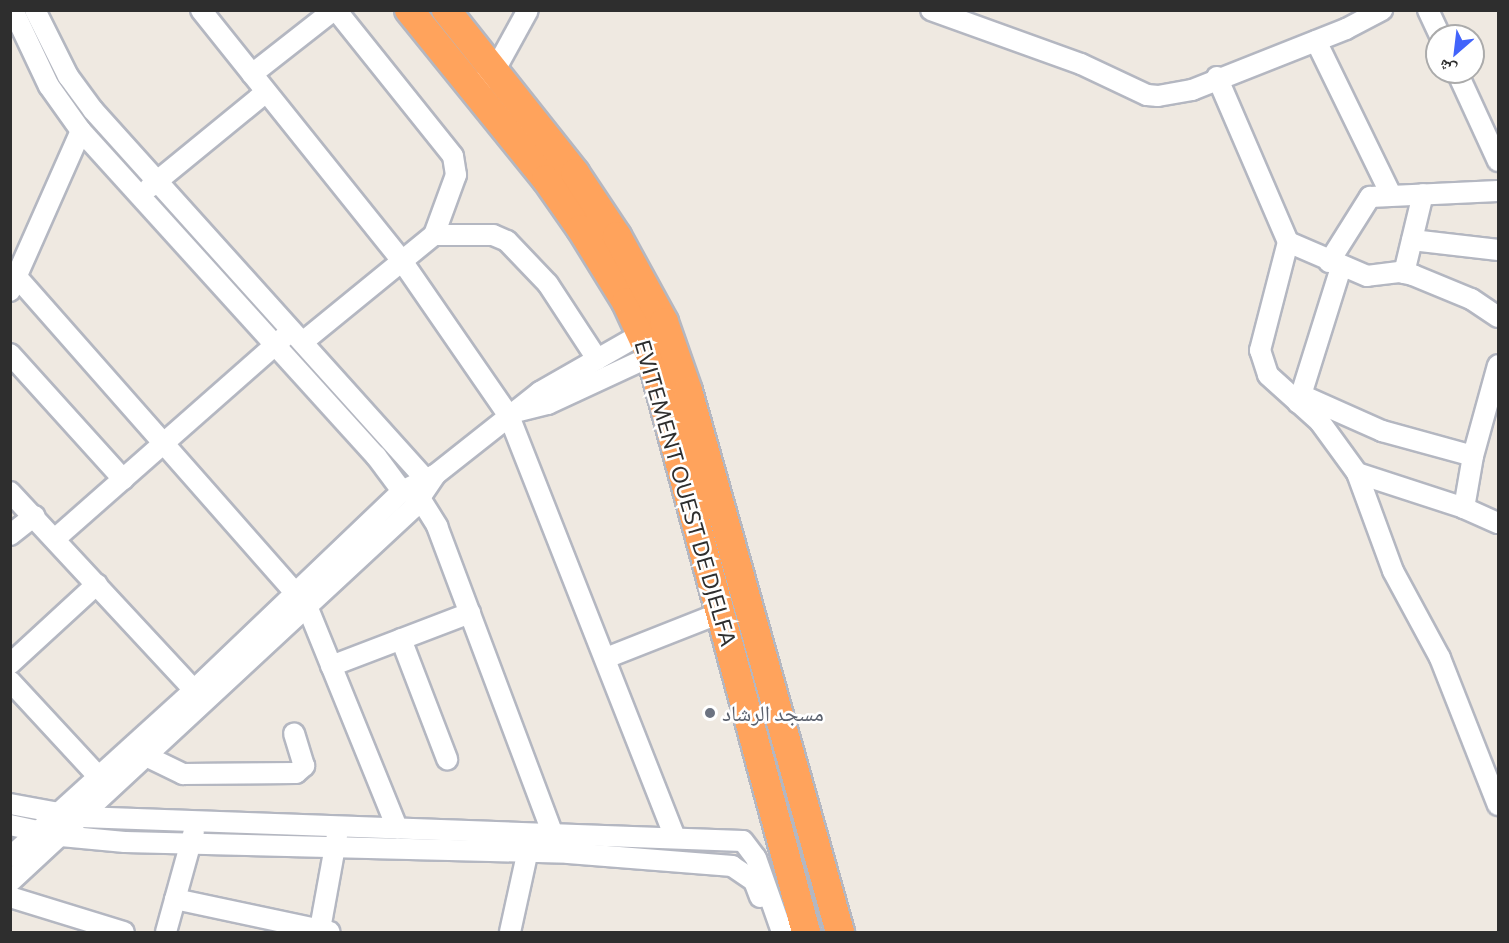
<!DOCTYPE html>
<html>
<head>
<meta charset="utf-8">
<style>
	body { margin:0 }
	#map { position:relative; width:1509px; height:943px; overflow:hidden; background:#efe9e1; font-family:Commissioner,"Noto Naskh Arabic",sans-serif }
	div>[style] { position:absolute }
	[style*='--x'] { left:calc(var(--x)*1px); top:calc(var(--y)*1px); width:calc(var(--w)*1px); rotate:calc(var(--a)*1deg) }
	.roads { filter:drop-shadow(2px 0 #b4b7c1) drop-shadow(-2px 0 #b4b7c1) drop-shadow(0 2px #b4b7c1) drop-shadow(0 -2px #b4b7c1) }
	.minor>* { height:20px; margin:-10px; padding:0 10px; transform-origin:10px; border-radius:10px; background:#fff }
	.highway>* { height:28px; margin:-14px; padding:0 14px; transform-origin:14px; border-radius:14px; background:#ffa35c }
	.dots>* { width:16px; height:16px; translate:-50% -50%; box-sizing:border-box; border:3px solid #fff; border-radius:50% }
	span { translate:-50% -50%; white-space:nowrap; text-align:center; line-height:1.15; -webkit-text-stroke:5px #fff; paint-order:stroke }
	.street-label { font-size:22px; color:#2e2e2e }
	.worship-label { font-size:22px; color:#5b616d }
	.left { translate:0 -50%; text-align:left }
	.frame { position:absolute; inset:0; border:12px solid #2e2e2e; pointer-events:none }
	.north { position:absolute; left:1425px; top:24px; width:60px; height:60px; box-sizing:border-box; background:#fff; border:2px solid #ababab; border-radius:50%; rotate:208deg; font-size:16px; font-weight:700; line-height:24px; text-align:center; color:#2e2e2e }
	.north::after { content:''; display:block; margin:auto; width:21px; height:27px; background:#4264fb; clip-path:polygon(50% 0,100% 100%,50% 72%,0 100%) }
</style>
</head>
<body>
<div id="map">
	<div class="roads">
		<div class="minor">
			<i style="--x:13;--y:10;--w:84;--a:64.7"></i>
			<i style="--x:49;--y:86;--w:55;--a:54.6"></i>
			<i style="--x:81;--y:131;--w:439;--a:47.8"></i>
			<i style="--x:376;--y:456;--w:44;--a:53.4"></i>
			<i style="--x:35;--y:10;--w:74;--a:63.4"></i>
			<i style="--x:68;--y:76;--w:42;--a:53.7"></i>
			<i style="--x:93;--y:110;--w:496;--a:48"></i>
			<i style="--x:201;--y:10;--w:322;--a:51.3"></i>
			<i style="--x:402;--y:261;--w:188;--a:55.4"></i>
			<i style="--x:509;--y:416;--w:453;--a:68.5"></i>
			<i style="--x:931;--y:10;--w:159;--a:19.8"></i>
			<i style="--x:1081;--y:64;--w:73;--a:25.2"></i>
			<i style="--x:1147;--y:95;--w:11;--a:5"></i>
			<i style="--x:1158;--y:96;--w:35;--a:-10"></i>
			<i style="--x:1192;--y:90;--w:166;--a:-21.6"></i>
			<i style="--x:1346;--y:29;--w:41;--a:-27.8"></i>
			<i style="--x:1428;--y:10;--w:29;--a:65"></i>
			<i style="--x:1316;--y:41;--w:171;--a:64"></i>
			<i style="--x:1457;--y:72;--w:98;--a:65.3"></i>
			<i style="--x:252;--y:74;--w:104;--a:-38"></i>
			<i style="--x:1217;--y:77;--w:180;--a:66.7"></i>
			<i style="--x:485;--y:79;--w:13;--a:-42"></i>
			<i style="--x:495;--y:70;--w:68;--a:-61.2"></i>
			<i style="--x:150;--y:187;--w:150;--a:-39.3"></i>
			<i style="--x:434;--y:235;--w:59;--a:0"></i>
			<i style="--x:493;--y:235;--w:15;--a:23"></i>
			<i style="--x:507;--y:241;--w:59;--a:46.4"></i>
			<i style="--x:548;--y:284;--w:90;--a:56.8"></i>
			<i style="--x:1412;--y:240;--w:87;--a:6.6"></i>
			<i style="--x:1329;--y:262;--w:77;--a:-57.8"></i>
			<i style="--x:1370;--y:197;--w:128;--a:-2.7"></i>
			<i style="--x:1404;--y:273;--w:81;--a:-76.5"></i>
			<i style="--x:16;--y:276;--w:440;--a:48.6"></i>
			<i style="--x:307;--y:606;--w:240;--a:67.9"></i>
			<i style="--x:10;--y:291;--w:175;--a:-66.1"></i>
			<i style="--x:1498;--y:317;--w:32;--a:-146"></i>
			<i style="--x:1471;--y:299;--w:63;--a:-157.5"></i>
			<i style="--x:1413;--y:275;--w:14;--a:-168"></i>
			<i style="--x:1399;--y:272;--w:32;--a:173"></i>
			<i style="--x:1367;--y:276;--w:86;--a:-156.7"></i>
			<i style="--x:1288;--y:242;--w:112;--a:104.5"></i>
			<i style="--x:1260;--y:350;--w:26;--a:72"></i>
			<i style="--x:1268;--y:375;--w:70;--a:42.1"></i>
			<i style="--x:1320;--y:422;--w:63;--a:54"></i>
			<i style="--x:1357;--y:473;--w:104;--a:69.8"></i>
			<i style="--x:1393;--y:571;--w:99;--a:61.6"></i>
			<i style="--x:1440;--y:658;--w:158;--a:68.5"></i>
			<i style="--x:304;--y:341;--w:168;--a:-39.2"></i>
			<i style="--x:434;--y:235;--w:64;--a:-69.9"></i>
			<i style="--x:456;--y:175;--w:19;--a:-99"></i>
			<i style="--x:453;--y:156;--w:187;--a:-128.7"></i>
			<i style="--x:10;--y:354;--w:169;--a:47.9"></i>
			<i style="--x:1301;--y:395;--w:134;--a:-72.6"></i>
			<i style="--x:1298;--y:403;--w:9;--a:-69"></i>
			<i style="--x:1301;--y:395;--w:89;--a:24"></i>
			<i style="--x:1382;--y:431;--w:94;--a:15.4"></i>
			<i style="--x:1473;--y:456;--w:53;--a:99.8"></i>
			<i style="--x:1464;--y:508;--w:37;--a:24"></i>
			<i style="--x:519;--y:411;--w:30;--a:-14"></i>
			<i style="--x:548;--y:404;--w:123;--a:-24.9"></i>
			<i style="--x:1473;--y:456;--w:94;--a:-74.6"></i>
			<i style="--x:1357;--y:473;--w:113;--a:18.1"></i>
			<i style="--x:10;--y:492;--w:284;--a:47.1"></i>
			<i style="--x:421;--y:500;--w:31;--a:58"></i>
			<i style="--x:437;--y:526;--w:329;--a:69.4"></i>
			<i style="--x:10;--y:535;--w:31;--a:-38"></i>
			<i style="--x:55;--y:539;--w:305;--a:-41.4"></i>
			<i style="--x:401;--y:639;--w:129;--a:69"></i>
			<i style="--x:606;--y:658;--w:123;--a:-21.5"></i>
			<i style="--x:10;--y:664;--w:118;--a:-42.6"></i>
			<i style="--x:331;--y:666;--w:149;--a:-20.9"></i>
			<i style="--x:10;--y:681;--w:144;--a:47.2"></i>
			<i style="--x:148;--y:757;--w:39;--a:26"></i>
			<i style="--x:183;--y:774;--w:113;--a:-0.5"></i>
			<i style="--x:296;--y:773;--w:11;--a:-41"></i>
			<i style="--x:304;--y:766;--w:34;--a:-107"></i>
			<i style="--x:10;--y:804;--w:72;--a:10.4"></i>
			<i style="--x:81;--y:817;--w:662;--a:2.08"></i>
			<i style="--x:743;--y:841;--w:21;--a:53"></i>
			<i style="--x:756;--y:858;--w:78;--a:70.6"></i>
			<i style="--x:10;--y:825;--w:52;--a:12.2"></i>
			<i style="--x:61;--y:836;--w:64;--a:5.4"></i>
			<i style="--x:125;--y:842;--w:443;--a:1.4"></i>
			<i style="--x:568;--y:853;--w:165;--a:4.5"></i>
			<i style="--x:732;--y:866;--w:27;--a:34"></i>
			<i style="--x:754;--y:881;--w:17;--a:69"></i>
			<i style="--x:10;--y:857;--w:247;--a:-42.2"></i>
			<i style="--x:193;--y:691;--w:289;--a:-43.7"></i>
			<i style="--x:402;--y:491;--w:37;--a:-26"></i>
			<i style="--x:435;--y:475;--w:134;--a:-38.3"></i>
			<i style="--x:540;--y:392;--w:127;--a:-29.8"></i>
			<i style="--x:10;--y:882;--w:550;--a:-42.86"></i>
			<i style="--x:413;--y:508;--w:40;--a:-56"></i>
			<i style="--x:10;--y:897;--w:119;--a:17.1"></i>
			<i style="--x:175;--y:899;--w:158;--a:12"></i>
			<i style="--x:320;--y:929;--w:96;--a:-79.7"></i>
			<i style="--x:166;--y:932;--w:105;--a:-74.5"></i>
			<i style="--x:510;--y:932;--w:93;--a:-77.6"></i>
		</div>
		<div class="highway">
			<i style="--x:409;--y:10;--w:218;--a:51"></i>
			<i style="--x:546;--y:179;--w:61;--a:55"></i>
			<i style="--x:581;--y:229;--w:86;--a:58.3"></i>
			<i style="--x:626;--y:302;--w:60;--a:65.2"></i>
			<i style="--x:651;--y:356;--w:596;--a:74.94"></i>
			<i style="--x:446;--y:10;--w:208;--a:51.6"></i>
			<i style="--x:575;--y:173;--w:76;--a:56.3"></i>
			<i style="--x:617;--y:236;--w:98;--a:61.3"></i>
			<i style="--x:664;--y:322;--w:73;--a:70.8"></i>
			<i style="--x:688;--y:391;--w:562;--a:74.31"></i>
		</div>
	</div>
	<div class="dots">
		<i style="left:710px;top:713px;background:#6b7280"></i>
	</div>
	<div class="street-label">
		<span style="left:686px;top:493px;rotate:74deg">EVITEMENT OUEST DE DJELFA</span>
	</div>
	<div class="worship-label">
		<span class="left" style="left:722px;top:713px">مسجد الرشاد</span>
	</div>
	<div class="frame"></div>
	<div class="north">ش</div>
</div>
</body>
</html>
